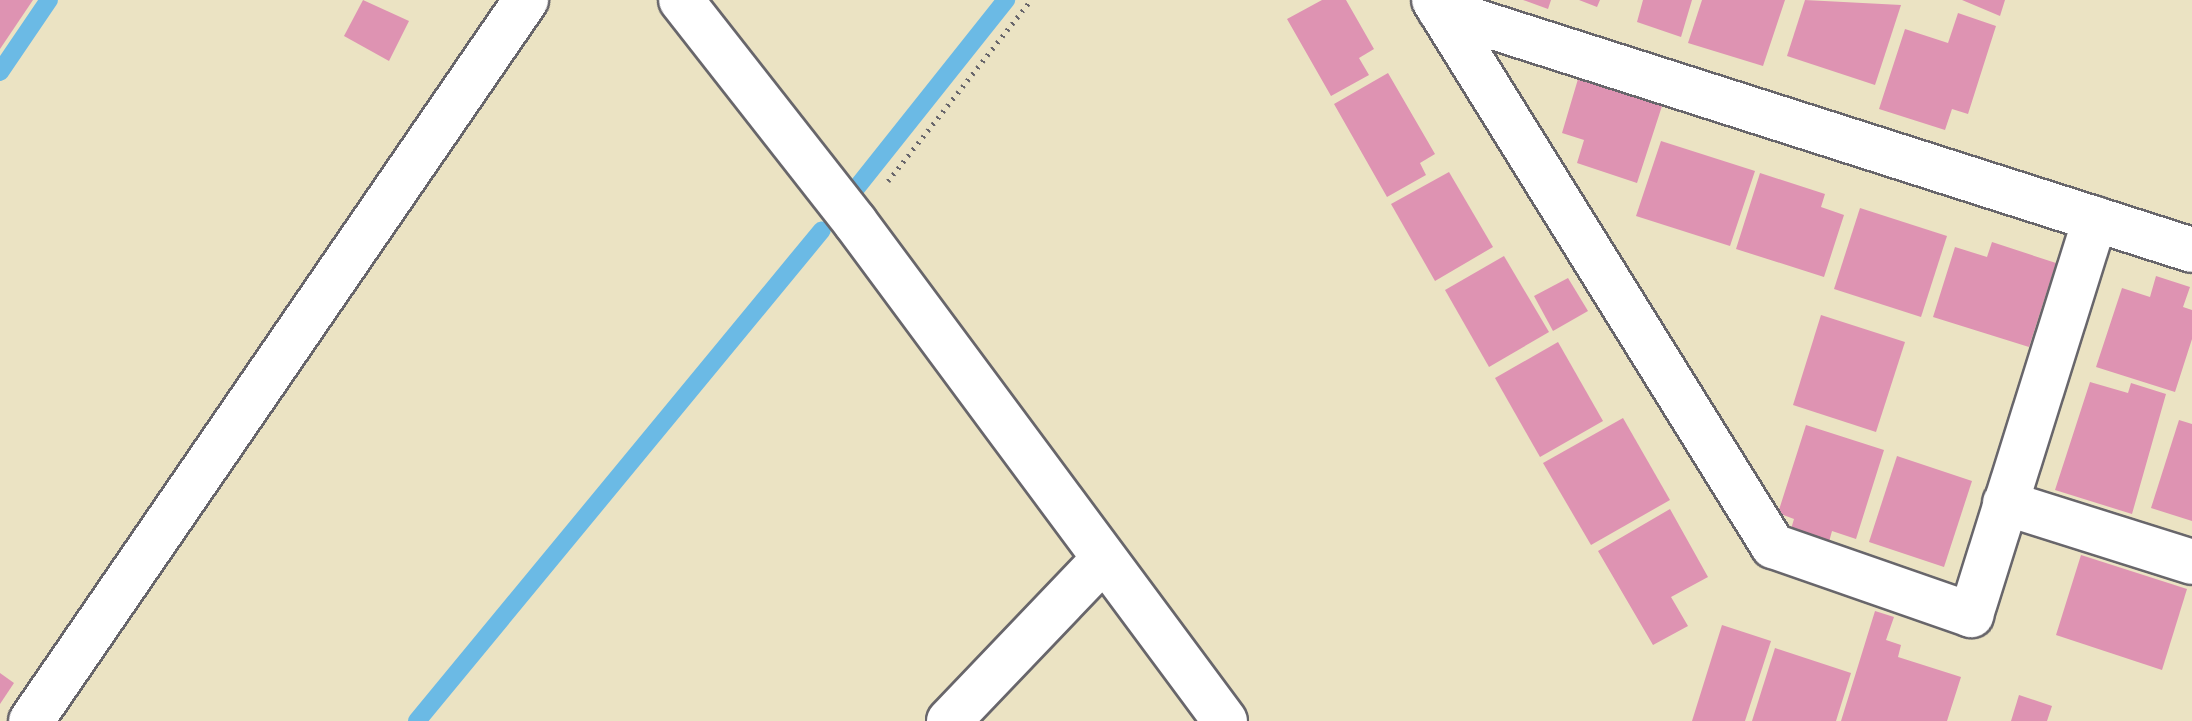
<!DOCTYPE html>
<html>
<head>
<meta charset="utf-8">
<style>
	body { margin:0 }
	#map { position:relative; width:2192px; height:721px; overflow:hidden; background:#ebe3c3; font-family:Itim,sans-serif }
	div>[style] { position:absolute }
	[style*='--x'] { left:calc(var(--x)*1px); top:calc(var(--y)*1px); width:calc(var(--w)*1px); rotate:calc(var(--a)*1deg) }
	.stream>* { height:18px; margin:-9px; padding:0 9px; transform-origin:9px; border-radius:9px; background:#6bbae5 }
	.building>* { inset:0; background:#de93b2 }
	.path>* { height:5px; margin-top:-2.5px; transform-origin:0; background:repeating-linear-gradient(90deg,#68666b 0 2px,transparent 0 8px) }
	.roads { filter:drop-shadow(2px 0 #68666b) drop-shadow(-2px 0 #68666b) drop-shadow(0 2px #68666b) drop-shadow(0 -2px #68666b) }
	.minor>* { height:44px; margin:-22px; padding:0 22px; transform-origin:22px; border-radius:22px; background:#fff }
	span { translate:-50% -50%; white-space:nowrap; text-align:center; line-height:1.15; -webkit-text-stroke:8px #f7f3e8; paint-order:stroke }
</style>
</head>
<body>
<div id="map">
	<div class="stream">
		<i style="--x:0;--y:72;--w:87;--a:-55.8"></i>
		<i style="--x:841;--y:184;--w:15;--a:53"></i>
		<i style="--x:850;--y:196;--w:251;--a:-51.5"></i>
		<i style="--x:417;--y:721;--w:636;--a:-50.48"></i>
	</div>
	<div class="building">
		<i style="clip-path:polygon(0 0,33px 0,0 49px)"></i>
		<i style="clip-path:polygon(363px 0,409px 21px,389px 61px,344px 36px)"></i>
		<i style="clip-path:polygon(1322px 0,1346px 0,1374px 49px,1359px 58px,1369px 75px,1331px 96px,1287px 19px)"></i>
		<i style="clip-path:polygon(1523px 0,1551px 0,1548px 9px)"></i>
		<i style="clip-path:polygon(1579px 0,1600px 0,1597px 7px)"></i>
		<i style="clip-path:polygon(1643px 0,1692px 0,1681px 37px,1637px 22px)"></i>
		<i style="clip-path:polygon(1702px 0,1785px 0,1763px 66px,1688px 43px)"></i>
		<i style="clip-path:polygon(1805px 0,1901px 5px,1875px 85px,1787px 56px)"></i>
		<i style="clip-path:polygon(1962px 0,2005px 0,2000px 16px)"></i>
		<i style="clip-path:polygon(1958px 13px,1996px 26px,1968px 114px,1952px 109px,1945px 130px,1879px 109px,1905px 29px,1948px 43px)"></i>
		<i style="clip-path:polygon(1388px 73px,1435px 154px,1420px 163px,1426px 175px,1387px 197px,1334px 104px)"></i>
		<i style="clip-path:polygon(1578px 79px,1662px 106px,1637px 183px,1577px 163px,1584px 140px,1562px 133px)"></i>
		<i style="clip-path:polygon(1661px 141px,1755px 171px,1730px 246px,1636px 216px)"></i>
		<i style="clip-path:polygon(1449px 172px,1493px 247px,1435px 281px,1391px 204px)"></i>
		<i style="clip-path:polygon(1760px 173px,1825px 194px,1821px 207px,1844px 215px,1824px 277px,1736px 249px)"></i>
		<i style="clip-path:polygon(1860px 208px,1947px 236px,1921px 317px,1834px 289px)"></i>
		<i style="clip-path:polygon(1992px 242px,2056px 263px,2029px 347px,1933px 317px,1955px 247px,1987px 257px)"></i>
		<i style="clip-path:polygon(1504px 256px,1549px 332px,1489px 367px,1445px 290px)"></i>
		<i style="clip-path:polygon(2156px 276px,2190px 287px,2183px 307px,2192px 310px,2192px 339px,2175px 392px,2096px 367px,2122px 288px,2150px 297px)"></i>
		<i style="clip-path:polygon(1568px 278px,1588px 311px,1553px 331px,1534px 296px)"></i>
		<i style="clip-path:polygon(1821px 315px,1905px 342px,1876px 432px,1793px 405px)"></i>
		<i style="clip-path:polygon(1558px 342px,1603px 421px,1540px 457px,1495px 378px)"></i>
		<i style="clip-path:polygon(2090px 382px,2128px 393px,2131px 383px,2166px 394px,2132px 514px,2055px 490px)"></i>
		<i style="clip-path:polygon(1623px 418px,1670px 500px,1591px 545px,1543px 463px)"></i>
		<i style="clip-path:polygon(2179px 420px,2192px 424px,2192px 521px,2151px 508px)"></i>
		<i style="clip-path:polygon(1806px 425px,1884px 450px,1856px 539px,1832px 531px,1829px 542px,1791px 529px,1794px 519px,1778px 513px)"></i>
		<i style="clip-path:polygon(1897px 456px,1972px 481px,1944px 567px,1869px 542px)"></i>
		<i style="clip-path:polygon(1670px 509px,1708px 577px,1671px 597px,1688px 626px,1653px 645px,1598px 551px)"></i>
		<i style="clip-path:polygon(2081px 555px,2187px 589px,2162px 670px,2056px 635px)"></i>
		<i style="clip-path:polygon(1875px 611px,1894px 617px,1886px 640px,1901px 645px,1898px 657px,1961px 677px,1947px 721px,1841px 721px)"></i>
		<i style="clip-path:polygon(1722px 625px,1771px 641px,1745px 721px,1692px 721px)"></i>
		<i style="clip-path:polygon(1775px 648px,1851px 673px,1836px 721px,1752px 721px)"></i>
		<i style="clip-path:polygon(0 673px,14px 683px,0 704px)"></i>
		<i style="clip-path:polygon(2019px 695px,2052px 706px,2047px 721px,2011px 721px)"></i>
	</div>
	<div class="path">
		<i style="--x:888;--y:181;--w:231;--a:-51.7"></i>
	</div>
	<div class="roads">
		<div class="minor">
			<i style="--x:681;--y:0;--w:282;--a:51.9"></i>
			<i style="--x:855;--y:222;--w:621;--a:53.44"></i>
			<i style="--x:1434;--y:0;--w:643;--a:58.16"></i>
			<i style="--x:1773;--y:546;--w:210;--a:19.2"></i>
			<i style="--x:1971;--y:615;--w:415;--a:-72.6"></i>
			<i style="--x:1440;--y:10;--w:789;--a:17.7"></i>
			<i style="--x:2005;--y:503;--w:196;--a:17.5"></i>
			<i style="--x:31;--y:721;--w:875;--a:-55.53"></i>
			<i style="--x:949;--y:721;--w:224;--a:-46.3"></i>
		</div>
	</div>
</div>
</body>
</html>
